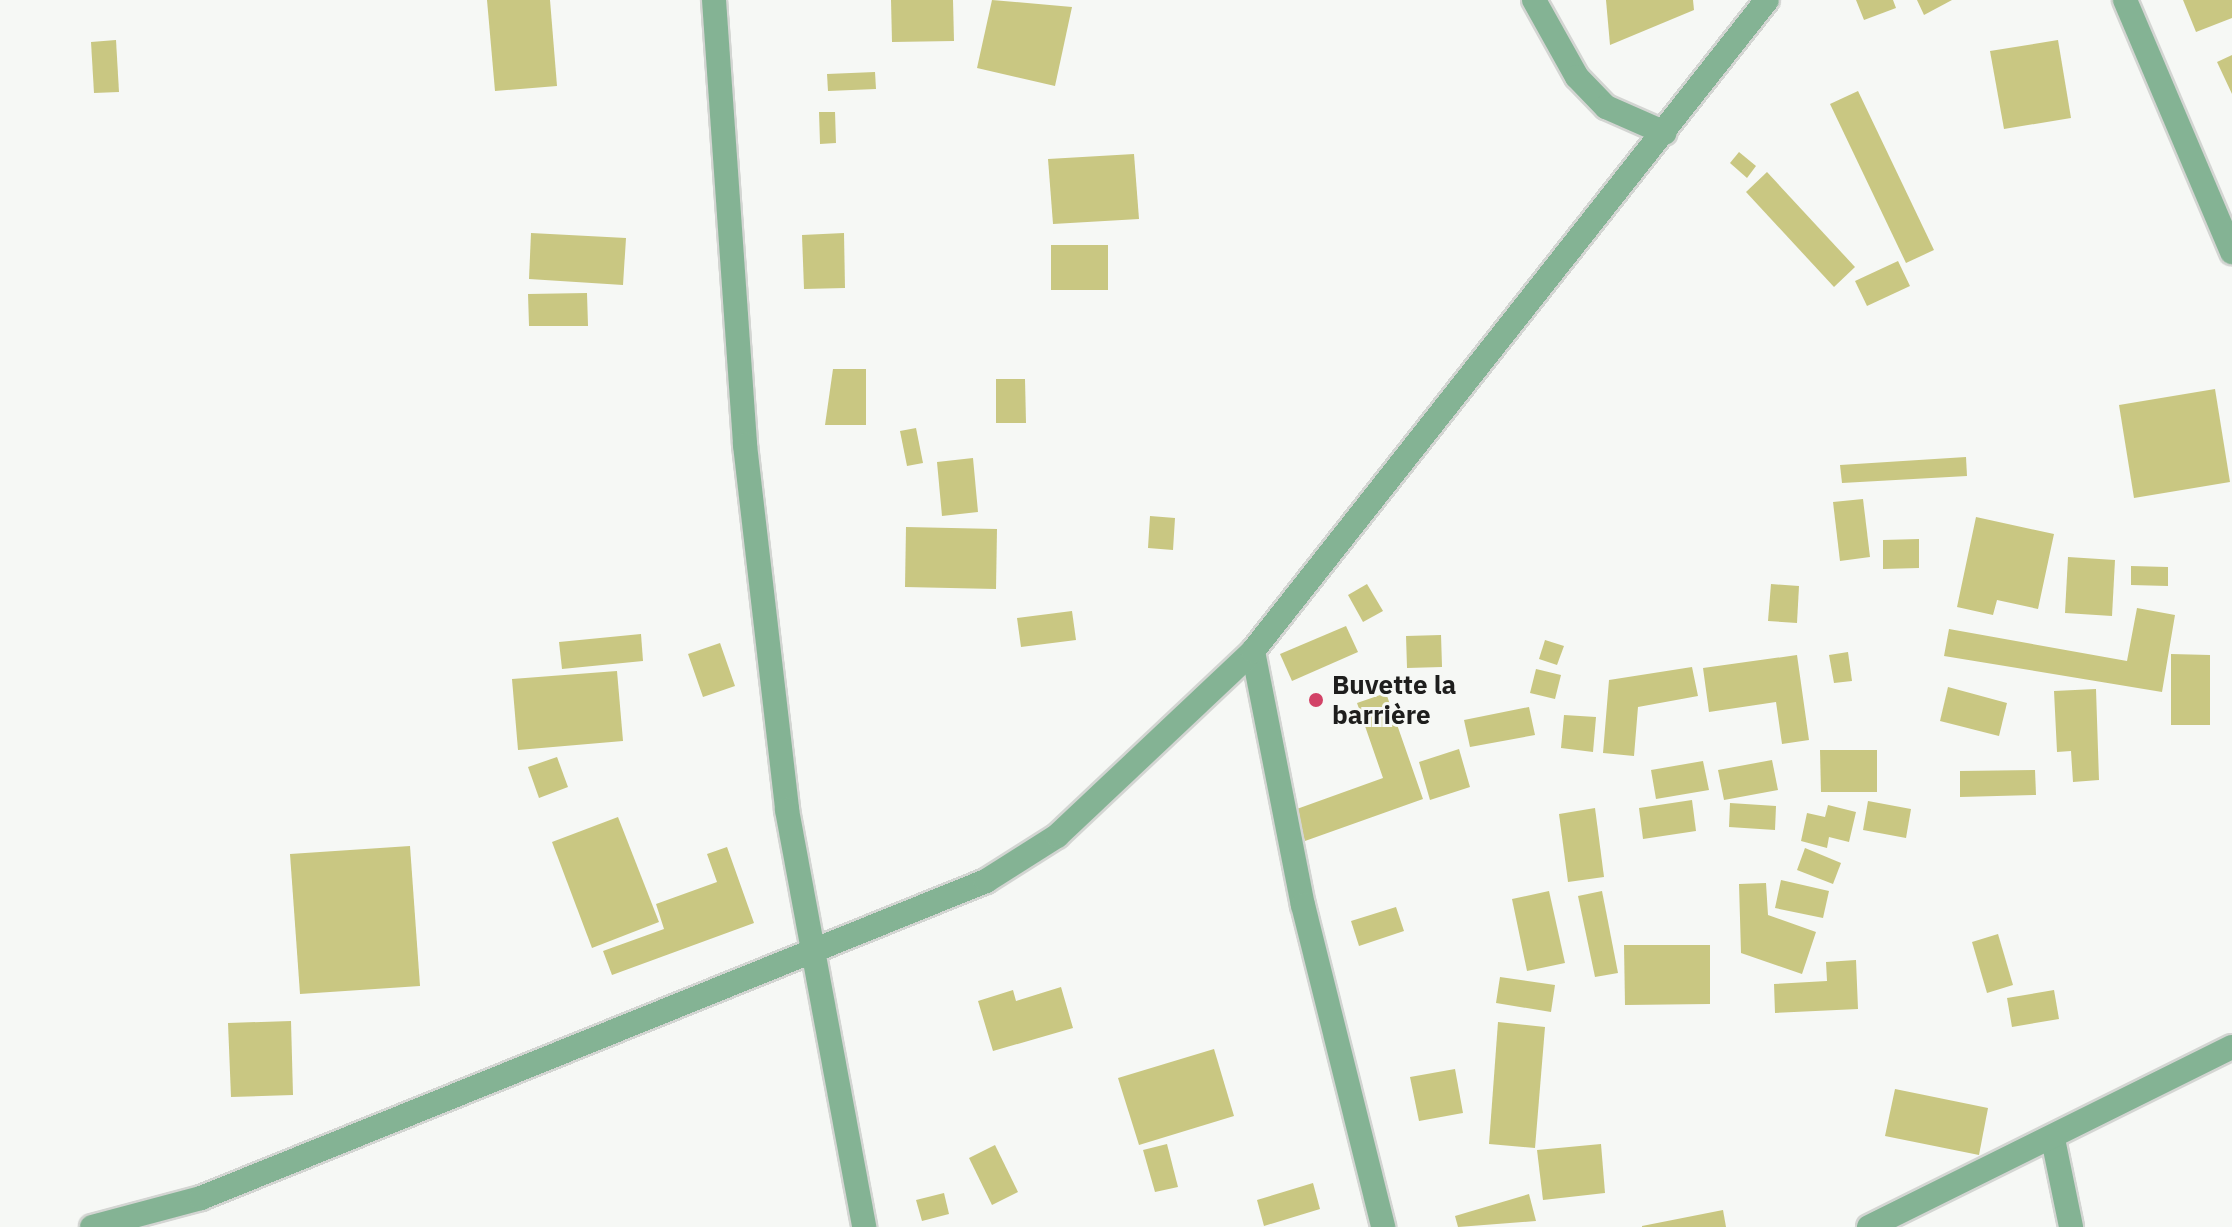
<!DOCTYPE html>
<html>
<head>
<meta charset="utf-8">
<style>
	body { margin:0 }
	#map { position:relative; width:2232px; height:1227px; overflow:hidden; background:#f6f8f5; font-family:"IBM Plex Sans",sans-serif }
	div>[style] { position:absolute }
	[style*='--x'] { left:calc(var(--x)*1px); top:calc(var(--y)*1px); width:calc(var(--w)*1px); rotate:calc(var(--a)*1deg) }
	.building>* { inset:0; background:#c9c782 }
	.roads { filter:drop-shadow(2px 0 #d3d5d2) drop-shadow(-2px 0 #d3d5d2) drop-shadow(0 2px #d3d5d2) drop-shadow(0 -2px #d3d5d2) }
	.street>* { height:24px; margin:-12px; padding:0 12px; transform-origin:12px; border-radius:12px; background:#84b394 }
	.dots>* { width:22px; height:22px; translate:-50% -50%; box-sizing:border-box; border:4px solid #f6f8f5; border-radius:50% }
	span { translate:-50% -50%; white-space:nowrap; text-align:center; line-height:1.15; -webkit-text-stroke:6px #f6f8f5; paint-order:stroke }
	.poi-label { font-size:26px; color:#1e1e1d; font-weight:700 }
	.left { translate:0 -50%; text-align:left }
</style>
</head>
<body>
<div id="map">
	<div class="building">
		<i style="clip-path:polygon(487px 0,550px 0,557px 86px,495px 91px)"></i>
		<i style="clip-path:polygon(891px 0,953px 0,954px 41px,892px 42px)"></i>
		<i style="clip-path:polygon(992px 0,1072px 7px,1055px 86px,977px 68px)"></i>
		<i style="clip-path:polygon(1606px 0,1693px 0,1694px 10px,1610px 45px)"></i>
		<i style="clip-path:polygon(1856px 0,1893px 0,1896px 8px,1864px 20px)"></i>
		<i style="clip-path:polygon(1917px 0,1952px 0,1924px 15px)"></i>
		<i style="clip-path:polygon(2183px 0,2232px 0,2232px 18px,2196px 32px)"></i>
		<i style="clip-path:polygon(116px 40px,119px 92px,94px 93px,91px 42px)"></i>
		<i style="clip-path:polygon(2058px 40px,2071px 118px,2004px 129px,1990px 51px)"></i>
		<i style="clip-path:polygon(2232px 55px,2232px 94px,2217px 62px)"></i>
		<i style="clip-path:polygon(875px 72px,876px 89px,828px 91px,827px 74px)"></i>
		<i style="clip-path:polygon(1858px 91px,1934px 250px,1906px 263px,1830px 104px)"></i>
		<i style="clip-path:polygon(819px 112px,835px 112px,836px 143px,820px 144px)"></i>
		<i style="clip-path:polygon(1739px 152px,1756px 166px,1747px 178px,1730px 163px)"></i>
		<i style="clip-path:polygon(1134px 154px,1139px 219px,1053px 224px,1048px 159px)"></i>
		<i style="clip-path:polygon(1767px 172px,1855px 267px,1834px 287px,1746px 192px)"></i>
		<i style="clip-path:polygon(531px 233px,626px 238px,623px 285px,529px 279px)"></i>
		<i style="clip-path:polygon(844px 233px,845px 288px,804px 289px,802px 235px)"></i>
		<i style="clip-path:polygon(1051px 245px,1108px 245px,1108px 290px,1051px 290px)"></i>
		<i style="clip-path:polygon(1898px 261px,1910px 286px,1867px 306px,1855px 281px)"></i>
		<i style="clip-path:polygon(587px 293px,588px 326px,529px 326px,528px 294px)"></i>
		<i style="clip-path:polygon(833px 369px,866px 369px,866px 425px,825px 425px)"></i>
		<i style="clip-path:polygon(996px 379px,1025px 379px,1026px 423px,996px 423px)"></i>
		<i style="clip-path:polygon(2215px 389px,2230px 482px,2134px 498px,2119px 405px)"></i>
		<i style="clip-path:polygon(916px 428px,923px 463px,907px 466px,900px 431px)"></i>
		<i style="clip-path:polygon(1966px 457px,1967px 476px,1842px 483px,1840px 465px)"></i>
		<i style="clip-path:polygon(973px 458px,978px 512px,942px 516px,937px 462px)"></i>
		<i style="clip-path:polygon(1863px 499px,1870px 557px,1840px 561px,1833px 502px)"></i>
		<i style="clip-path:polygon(1150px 516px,1175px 518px,1173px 550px,1148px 548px)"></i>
		<i style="clip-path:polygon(1976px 517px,2054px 534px,2038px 609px,1997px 600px,1993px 615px,1957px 607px)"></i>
		<i style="clip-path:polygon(906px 527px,997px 529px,996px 589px,905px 587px)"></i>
		<i style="clip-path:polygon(1919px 539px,1919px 568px,1883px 569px,1883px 540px)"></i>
		<i style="clip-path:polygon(2068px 557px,2115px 560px,2112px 616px,2065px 613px)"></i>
		<i style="clip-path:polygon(2131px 566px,2168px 567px,2168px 586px,2131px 585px)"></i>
		<i style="clip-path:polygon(1367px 584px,1383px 611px,1363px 622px,1348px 595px)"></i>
		<i style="clip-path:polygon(1771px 584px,1799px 586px,1797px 623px,1768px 621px)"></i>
		<i style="clip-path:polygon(2137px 608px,2175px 615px,2162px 692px,1944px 656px,1949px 629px,2127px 661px)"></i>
		<i style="clip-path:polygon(1072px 611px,1076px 640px,1021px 647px,1017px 618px)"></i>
		<i style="clip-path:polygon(1346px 626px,1358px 652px,1292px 681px,1280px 654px)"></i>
		<i style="clip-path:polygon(641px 634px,643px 661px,562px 669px,559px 642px)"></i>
		<i style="clip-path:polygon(1441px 635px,1442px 667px,1407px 668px,1406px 636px)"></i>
		<i style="clip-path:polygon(1545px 640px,1564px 646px,1557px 665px,1539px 659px)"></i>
		<i style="clip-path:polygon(720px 643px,735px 686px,703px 697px,688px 654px)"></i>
		<i style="clip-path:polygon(1848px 652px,1852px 681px,1834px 683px,1829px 655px)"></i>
		<i style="clip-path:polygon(2171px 654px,2210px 655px,2210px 725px,2171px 725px)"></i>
		<i style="clip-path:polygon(1797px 655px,1809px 740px,1782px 744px,1776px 702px,1709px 712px,1703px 668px)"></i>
		<i style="clip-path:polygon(1692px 667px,1698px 696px,1638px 707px,1634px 756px,1603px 753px,1609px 680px)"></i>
		<i style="clip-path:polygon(1536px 669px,1561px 675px,1555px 699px,1530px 693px)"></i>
		<i style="clip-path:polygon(617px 671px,623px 741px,518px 750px,512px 679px)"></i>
		<i style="clip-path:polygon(1948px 687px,2007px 703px,1999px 736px,1940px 721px)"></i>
		<i style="clip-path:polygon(2096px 689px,2099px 780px,2073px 782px,2071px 751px,2057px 752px,2054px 691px)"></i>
		<i style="clip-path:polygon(1386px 693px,1423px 799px,1305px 841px,1294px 810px,1383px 778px,1357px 703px)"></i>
		<i style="clip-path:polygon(1529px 707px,1535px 735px,1470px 747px,1464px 720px)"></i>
		<i style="clip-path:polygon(1564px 715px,1596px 717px,1593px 752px,1561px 748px)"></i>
		<i style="clip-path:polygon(1459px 749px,1470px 787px,1430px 800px,1419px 762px)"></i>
		<i style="clip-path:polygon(1820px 750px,1877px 750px,1877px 792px,1821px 792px)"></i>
		<i style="clip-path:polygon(557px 757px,568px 787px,539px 798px,528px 767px)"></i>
		<i style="clip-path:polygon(1772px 760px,1778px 790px,1724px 800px,1718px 770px)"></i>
		<i style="clip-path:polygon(1703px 761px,1709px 790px,1656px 799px,1651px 770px)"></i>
		<i style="clip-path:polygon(2035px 770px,2036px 795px,1960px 797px,1960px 771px)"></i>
		<i style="clip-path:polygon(1692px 800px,1696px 831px,1643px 839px,1639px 808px)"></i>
		<i style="clip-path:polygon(1868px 801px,1911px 809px,1906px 838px,1863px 830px)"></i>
		<i style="clip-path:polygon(1730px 803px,1776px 806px,1775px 830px,1729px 827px)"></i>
		<i style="clip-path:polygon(1828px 805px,1856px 812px,1849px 842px,1829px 837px,1827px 848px,1801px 841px,1807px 813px,1825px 817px)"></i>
		<i style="clip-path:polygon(1595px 808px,1604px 877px,1568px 882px,1559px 814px)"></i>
		<i style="clip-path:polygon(618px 817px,659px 922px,592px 948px,552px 842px)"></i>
		<i style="clip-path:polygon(410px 846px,420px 986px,300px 994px,290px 854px)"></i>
		<i style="clip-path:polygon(727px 847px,754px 923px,612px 975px,603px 951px,664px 929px,656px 904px,717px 882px,707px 854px)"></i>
		<i style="clip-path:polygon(1805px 848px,1841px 863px,1833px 884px,1797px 870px)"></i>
		<i style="clip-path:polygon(1781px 880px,1829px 891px,1823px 918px,1775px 908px)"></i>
		<i style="clip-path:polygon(1766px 883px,1768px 915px,1816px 932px,1802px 974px,1741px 953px,1739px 884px)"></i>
		<i style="clip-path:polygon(1549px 891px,1565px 963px,1527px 971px,1512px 899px)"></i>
		<i style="clip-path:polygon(1602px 891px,1618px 973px,1595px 977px,1578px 896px)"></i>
		<i style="clip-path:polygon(1396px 907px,1404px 931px,1359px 946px,1351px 921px)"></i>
		<i style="clip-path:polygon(1998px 934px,2013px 985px,1987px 993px,1972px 942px)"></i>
		<i style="clip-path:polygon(1624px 945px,1710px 945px,1710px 1004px,1625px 1005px)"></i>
		<i style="clip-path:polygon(1856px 960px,1858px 1009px,1775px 1013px,1774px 984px,1827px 981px,1826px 962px)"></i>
		<i style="clip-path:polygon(1500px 977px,1555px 985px,1551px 1012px,1496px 1003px)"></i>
		<i style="clip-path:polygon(1061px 987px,1073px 1028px,993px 1051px,978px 1001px,1013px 990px,1016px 1001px)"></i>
		<i style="clip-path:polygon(2054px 990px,2059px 1019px,2012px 1027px,2007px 998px)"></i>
		<i style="clip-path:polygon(291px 1021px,293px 1095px,231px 1097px,228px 1023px)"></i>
		<i style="clip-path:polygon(1498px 1022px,1545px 1027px,1535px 1148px,1489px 1144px)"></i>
		<i style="clip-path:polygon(1214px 1049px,1234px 1116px,1139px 1145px,1118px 1078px)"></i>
		<i style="clip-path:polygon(1455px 1069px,1463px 1113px,1419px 1121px,1410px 1077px)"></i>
		<i style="clip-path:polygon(1895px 1089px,1988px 1108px,1979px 1155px,1885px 1136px)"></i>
		<i style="clip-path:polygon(1167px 1144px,1178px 1187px,1155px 1192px,1143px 1150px)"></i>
		<i style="clip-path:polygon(1601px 1144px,1605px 1193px,1543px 1200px,1537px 1150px)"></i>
		<i style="clip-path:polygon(995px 1145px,1018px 1192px,992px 1205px,969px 1158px)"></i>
		<i style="clip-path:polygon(1313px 1183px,1320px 1209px,1264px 1226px,1257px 1200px)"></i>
		<i style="clip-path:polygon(944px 1193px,949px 1214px,922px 1221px,916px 1200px)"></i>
		<i style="clip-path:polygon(1529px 1194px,1536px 1221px,1458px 1227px,1455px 1216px)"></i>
		<i style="clip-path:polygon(1723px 1210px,1726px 1227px,1642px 1227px,1642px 1226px)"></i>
	</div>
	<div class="roads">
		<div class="street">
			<i style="--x:714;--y:0;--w:446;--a:86"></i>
			<i style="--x:745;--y:445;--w:367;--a:83.4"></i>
			<i style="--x:787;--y:810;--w:424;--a:79.5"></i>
			<i style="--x:1534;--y:0;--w:88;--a:60.8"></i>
			<i style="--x:1577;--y:77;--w:42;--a:46"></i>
			<i style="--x:1606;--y:107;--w:64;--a:23.8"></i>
			<i style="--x:2125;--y:0;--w:274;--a:67"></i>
			<i style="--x:1253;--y:651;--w:259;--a:78.9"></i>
			<i style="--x:1303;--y:905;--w:332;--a:76"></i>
			<i style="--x:2053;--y:1139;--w:90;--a:78.4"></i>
			<i style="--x:92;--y:1227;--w:113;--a:-14.9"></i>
			<i style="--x:201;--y:1198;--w:847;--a:-21.99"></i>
			<i style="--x:986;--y:881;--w:84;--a:-32.4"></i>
			<i style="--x:1057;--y:836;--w:270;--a:-43.3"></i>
			<i style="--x:1253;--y:651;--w:829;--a:-51.71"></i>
			<i style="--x:1869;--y:1227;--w:405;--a:-26.4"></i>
		</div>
	</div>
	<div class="dots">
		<i style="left:1316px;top:700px;background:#d24367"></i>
	</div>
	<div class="poi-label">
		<span class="left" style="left:1332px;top:700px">Buvette la<br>barrière</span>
	</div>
</div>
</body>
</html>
